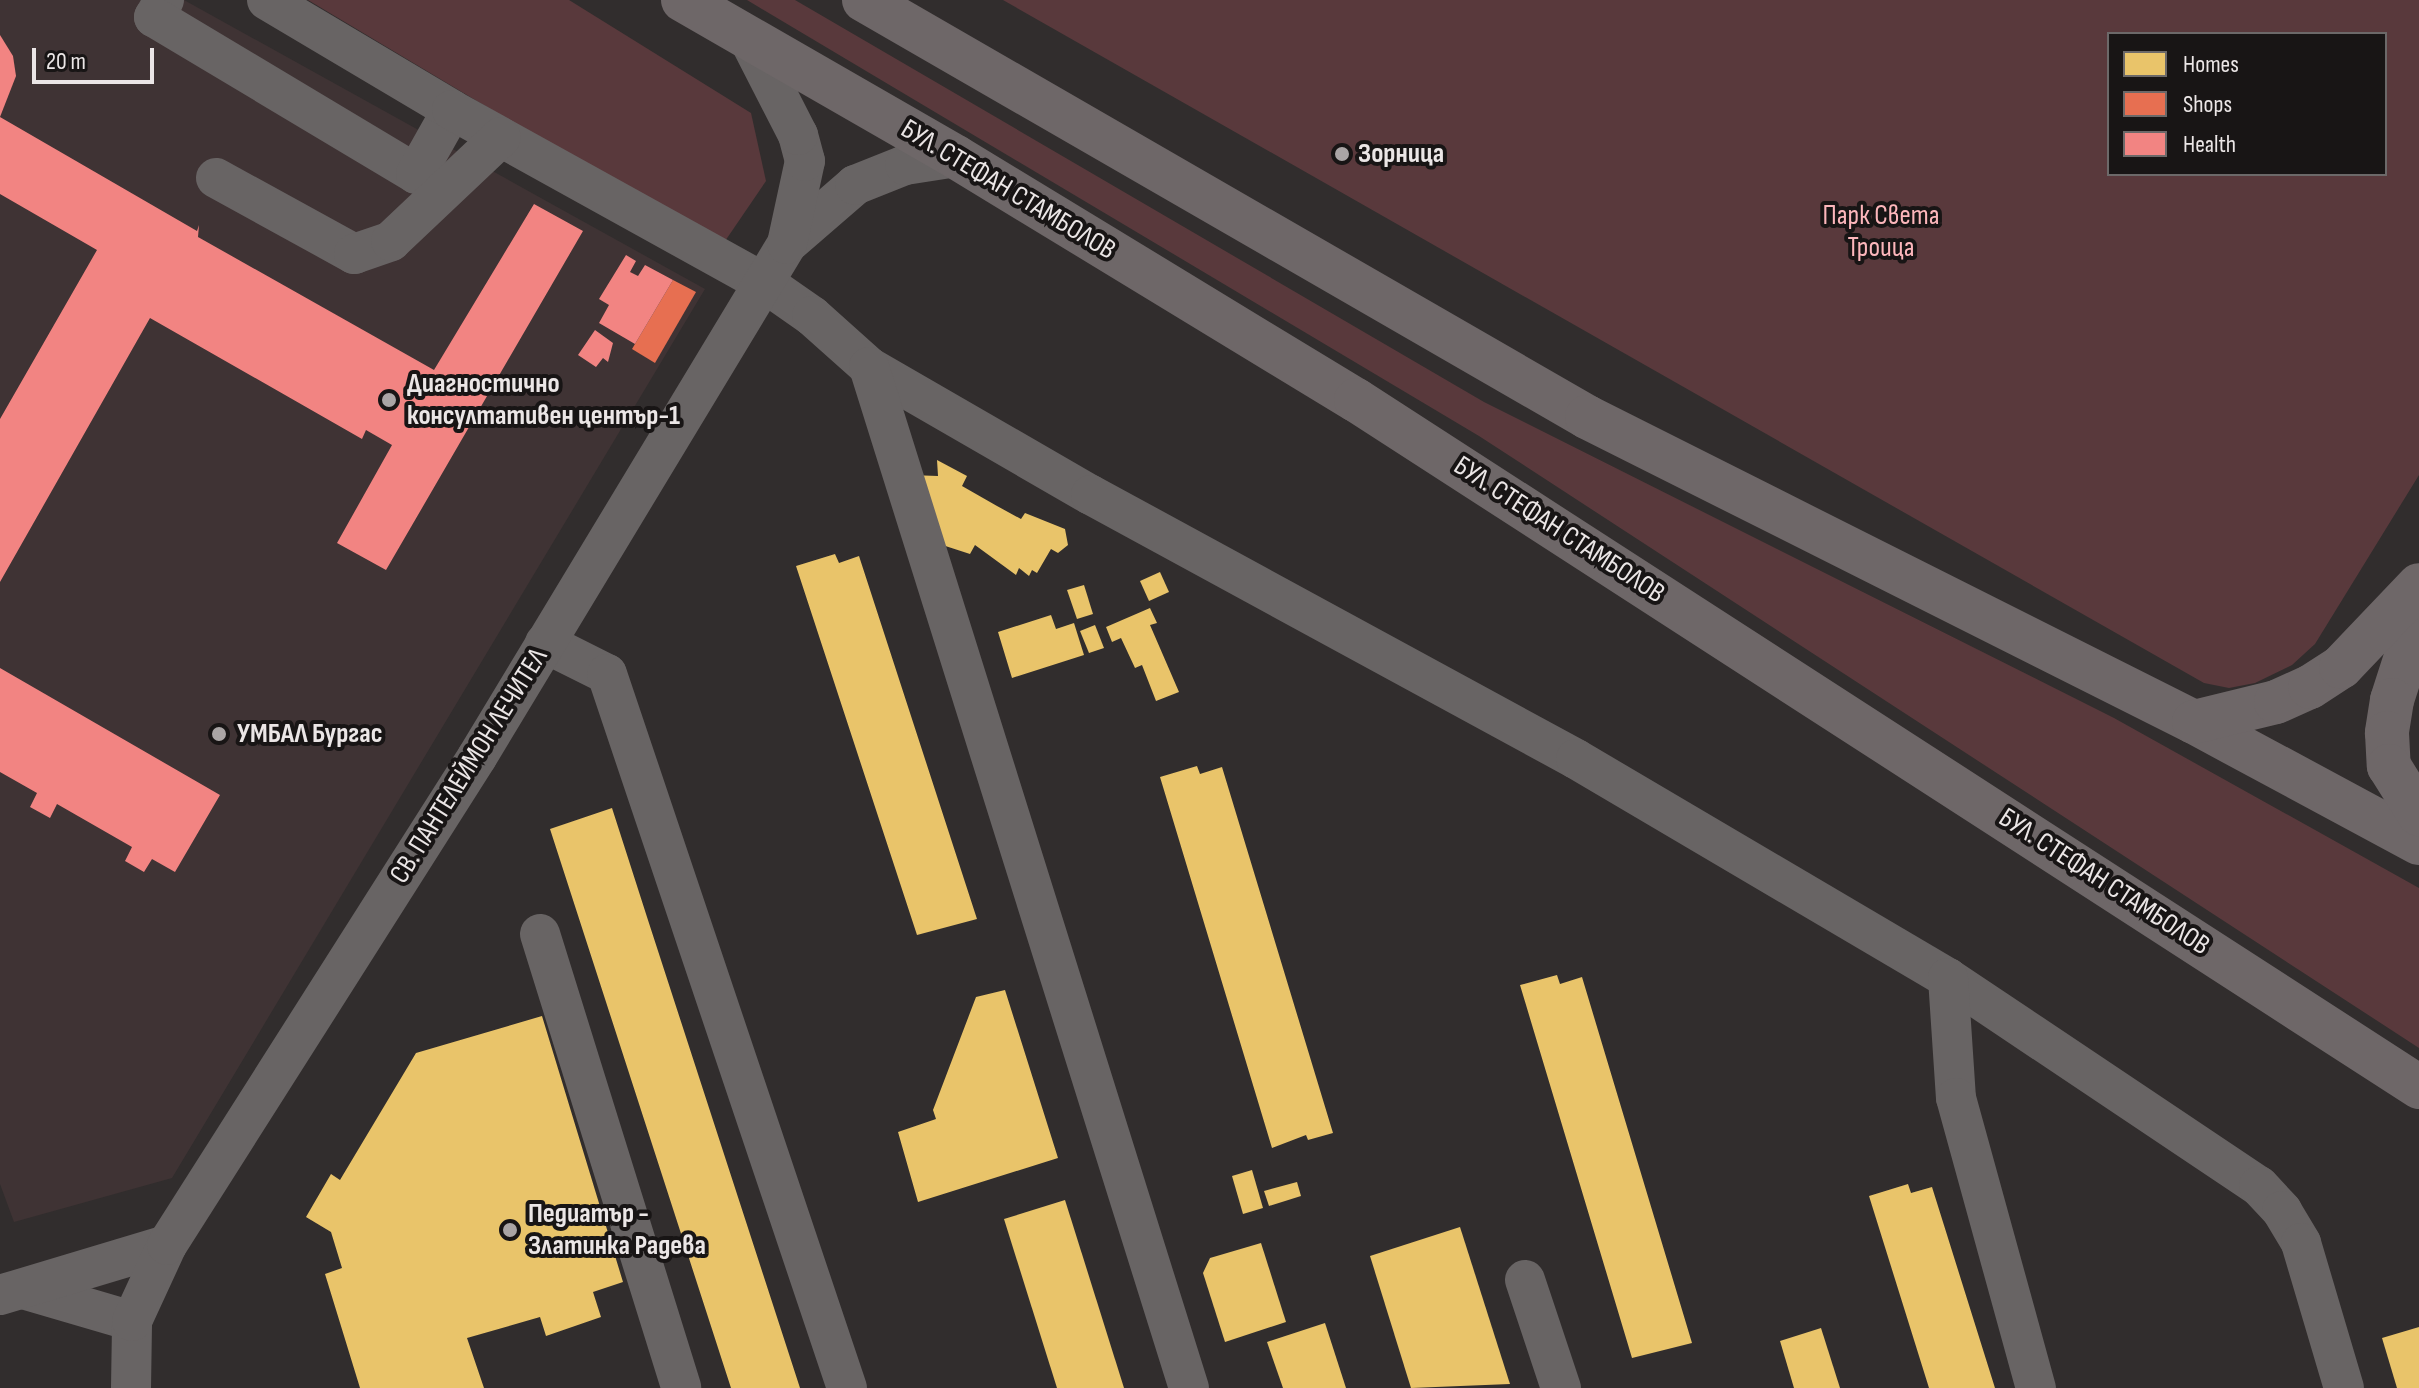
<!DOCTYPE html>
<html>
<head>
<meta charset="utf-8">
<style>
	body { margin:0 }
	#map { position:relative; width:2419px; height:1388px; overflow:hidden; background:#312d2d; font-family:"Sofia Sans Condensed",sans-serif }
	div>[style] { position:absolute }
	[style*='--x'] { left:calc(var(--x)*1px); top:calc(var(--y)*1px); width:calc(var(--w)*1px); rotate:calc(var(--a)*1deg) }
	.built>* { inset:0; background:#3f3334 }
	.green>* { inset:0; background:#59393c }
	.homes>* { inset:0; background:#e9c46a }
	.shops>* { inset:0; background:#e76f51 }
	.health>* { inset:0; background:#f28482 }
	.minor>* { height:40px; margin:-20px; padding:0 20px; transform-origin:20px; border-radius:20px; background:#686464 }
	.major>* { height:44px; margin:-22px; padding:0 22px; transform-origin:22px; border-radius:22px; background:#6e6768 }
	.dots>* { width:22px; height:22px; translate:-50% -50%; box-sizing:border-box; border:4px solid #181515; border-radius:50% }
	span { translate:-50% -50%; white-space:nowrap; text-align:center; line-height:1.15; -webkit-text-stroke:8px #181515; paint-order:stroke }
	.poi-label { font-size:28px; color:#ebe6e6; font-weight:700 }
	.left { translate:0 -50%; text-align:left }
	.street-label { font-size:28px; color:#ebe6e6 }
	.park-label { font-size:28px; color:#fcb6bb }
	.legend { position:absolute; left:2107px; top:32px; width:280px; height:144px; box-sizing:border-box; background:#181515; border:2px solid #6c6969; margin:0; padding:10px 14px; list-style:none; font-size:24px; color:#ebe6e6 }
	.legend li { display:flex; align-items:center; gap:16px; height:40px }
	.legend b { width:40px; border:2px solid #6c6969 }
	.scale { position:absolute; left:32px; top:48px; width:122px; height:36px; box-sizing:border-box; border:4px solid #ebe6e6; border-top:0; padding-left:10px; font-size:24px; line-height:28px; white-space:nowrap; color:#ebe6e6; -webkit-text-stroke:6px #181515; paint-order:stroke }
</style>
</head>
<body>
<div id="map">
	<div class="built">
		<i style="clip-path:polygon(0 0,184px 0,705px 289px,172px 1178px,14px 1222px,0 1184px)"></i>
	</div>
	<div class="green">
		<i style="clip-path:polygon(308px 0,569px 0,751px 113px,766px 181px,721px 247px)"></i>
		<i style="clip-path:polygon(747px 0,795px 0,1484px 402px,2114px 718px,2419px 888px,2419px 1048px,1479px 436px)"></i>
		<i style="clip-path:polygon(evenodd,1003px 0,2419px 0,2419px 475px,2315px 644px,2292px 665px,2255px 683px,2229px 688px,2204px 683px,1003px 0,2109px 34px,2385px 34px,2385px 174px,2109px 174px,2109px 34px)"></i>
	</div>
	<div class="homes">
		<i style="clip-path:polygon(937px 460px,967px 476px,962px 486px,997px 506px,1021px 519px,1025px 513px,1065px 529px,1068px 545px,1058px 553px,1051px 549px,1037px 573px,1032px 570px,1029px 576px,1019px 568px,1016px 575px,975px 545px,970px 554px,930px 541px,910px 475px,938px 476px)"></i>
		<i style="clip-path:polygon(835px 554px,839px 563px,859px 556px,977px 919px,917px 935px,796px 566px)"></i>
		<i style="clip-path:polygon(1160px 572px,1169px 592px,1149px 601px,1140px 581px)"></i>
		<i style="clip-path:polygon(1084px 585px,1093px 614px,1077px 619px,1067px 590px)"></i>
		<i style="clip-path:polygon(1150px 608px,1157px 623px,1150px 625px,1179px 692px,1156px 701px,1142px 665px,1135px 668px,1121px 638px,1112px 642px,1106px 627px)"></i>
		<i style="clip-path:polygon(1051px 615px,1056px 629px,1074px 623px,1084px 655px,1012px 678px,998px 632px)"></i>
		<i style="clip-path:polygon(1095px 625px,1104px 648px,1089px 653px,1080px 631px)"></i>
		<i style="clip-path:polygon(1197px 766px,1200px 774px,1222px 767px,1333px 1133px,1308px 1140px,1306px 1135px,1272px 1148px,1160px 777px)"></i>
		<i style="clip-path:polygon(612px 808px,647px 917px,800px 1388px,731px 1388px,550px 829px)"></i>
		<i style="clip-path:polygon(1557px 975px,1560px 984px,1582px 977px,1692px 1343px,1632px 1358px,1520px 985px)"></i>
		<i style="clip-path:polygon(1005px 990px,1058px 1158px,918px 1202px,898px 1132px,936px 1119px,933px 1110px,976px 997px)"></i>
		<i style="clip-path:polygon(542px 1016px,623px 1282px,593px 1292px,601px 1317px,546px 1336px,540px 1317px,467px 1338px,484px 1388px,360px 1388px,325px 1274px,342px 1268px,331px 1232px,306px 1217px,331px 1174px,340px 1180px,416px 1053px)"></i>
		<i style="clip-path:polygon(1252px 1170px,1263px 1208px,1243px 1214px,1232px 1176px)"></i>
		<i style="clip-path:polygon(1297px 1182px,1301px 1196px,1269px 1206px,1264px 1191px)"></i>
		<i style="clip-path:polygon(1908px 1184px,1911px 1193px,1932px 1187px,1995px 1388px,1929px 1388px,1869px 1196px)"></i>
		<i style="clip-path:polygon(1065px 1200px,1087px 1270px,1124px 1388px,1057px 1388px,1004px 1219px)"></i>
		<i style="clip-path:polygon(1460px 1227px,1510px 1384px,1411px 1388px,1370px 1256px)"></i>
		<i style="clip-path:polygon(1261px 1243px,1286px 1322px,1225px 1342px,1203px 1273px,1210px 1258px)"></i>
		<i style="clip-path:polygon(1325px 1323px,1346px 1388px,1283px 1388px,1267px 1342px)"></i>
		<i style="clip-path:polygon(2419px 1327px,2419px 1388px,2397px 1388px,2382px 1338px)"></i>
		<i style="clip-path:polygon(1821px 1328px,1840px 1388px,1794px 1388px,1780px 1341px)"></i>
	</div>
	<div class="shops">
		<i style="clip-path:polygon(673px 280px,696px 292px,655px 363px,632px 349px)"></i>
	</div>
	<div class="health">
		<i style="clip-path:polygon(0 35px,13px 56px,16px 76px,0 117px)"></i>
		<i style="clip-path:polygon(0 117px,197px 231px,199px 225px,198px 237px,434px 370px,534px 204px,583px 231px,386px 570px,337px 543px,392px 445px,366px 430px,362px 439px,150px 318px,0 582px,0 419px,97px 250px,0 194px)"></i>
		<i style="clip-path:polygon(626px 255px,636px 261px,630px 272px,638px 276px,645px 265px,673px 280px,635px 344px,599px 323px,609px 305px,599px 299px)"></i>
		<i style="clip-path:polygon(595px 330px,613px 343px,608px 362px,603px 358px,596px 367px,578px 355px)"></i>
		<i style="clip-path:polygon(0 668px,220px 795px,175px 872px,152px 859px,144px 872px,125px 861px,132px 847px,57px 804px,50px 818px,30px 807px,37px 793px,0 772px)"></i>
	</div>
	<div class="minor">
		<i style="--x:164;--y:0;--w:20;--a:120"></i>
		<i style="--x:154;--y:17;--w:305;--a:30.9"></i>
		<i style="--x:416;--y:174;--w:73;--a:-60.6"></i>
		<i style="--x:267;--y:0;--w:215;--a:30.7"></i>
		<i style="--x:452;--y:110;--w:359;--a:29"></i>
		<i style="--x:766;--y:284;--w:56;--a:34.8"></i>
		<i style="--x:812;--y:316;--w:76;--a:41.8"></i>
		<i style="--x:869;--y:367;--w:256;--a:30"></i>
		<i style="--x:1091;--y:495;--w:552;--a:28.56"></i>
		<i style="--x:1576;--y:759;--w:432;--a:30.5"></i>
		<i style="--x:1948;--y:978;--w:374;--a:33.8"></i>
		<i style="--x:2259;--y:1186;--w:34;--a:47"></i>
		<i style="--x:2282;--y:1211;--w:37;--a:59"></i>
		<i style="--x:2301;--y:1243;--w:151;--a:73.5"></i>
		<i style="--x:216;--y:178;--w:158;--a:28.8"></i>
		<i style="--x:354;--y:254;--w:39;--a:-19"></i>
		<i style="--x:391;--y:241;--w:151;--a:-43.4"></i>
		<i style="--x:787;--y:244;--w:90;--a:-40.9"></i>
		<i style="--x:855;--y:185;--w:54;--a:-21.8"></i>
		<i style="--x:905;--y:165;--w:52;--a:-8.9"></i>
		<i style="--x:869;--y:367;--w:1070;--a:72.6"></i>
		<i style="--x:545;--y:643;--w:69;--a:26.6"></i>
		<i style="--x:607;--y:674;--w:753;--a:71.42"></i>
		<i style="--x:540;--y:934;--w:475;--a:72.7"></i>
		<i style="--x:1948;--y:978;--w:120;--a:86.2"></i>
		<i style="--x:1956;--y:1098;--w:301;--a:74.6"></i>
		<i style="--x:1525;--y:1280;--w:114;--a:71.6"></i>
		<i style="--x:23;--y:1289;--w:114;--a:16.4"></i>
		<i style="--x:0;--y:1295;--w:174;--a:-16.7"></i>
		<i style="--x:131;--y:1388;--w:67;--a:-89.1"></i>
		<i style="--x:132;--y:1321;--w:84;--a:-65.3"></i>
		<i style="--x:167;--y:1245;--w:578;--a:-57.57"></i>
		<i style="--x:477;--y:757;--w:599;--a:-58.86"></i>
		<i style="--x:787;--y:244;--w:85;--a:-77.8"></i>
		<i style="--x:805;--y:161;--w:27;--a:-105"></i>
		<i style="--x:798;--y:135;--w:106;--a:-117.1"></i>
	</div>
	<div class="major">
		<i style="--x:683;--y:0;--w:315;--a:29.9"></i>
		<i style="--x:956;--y:157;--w:468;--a:31.3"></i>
		<i style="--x:1356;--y:400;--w:1266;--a:32.87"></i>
		<i style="--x:864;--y:0;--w:835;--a:29.97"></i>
		<i style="--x:1587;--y:417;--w:679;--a:26.68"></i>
		<i style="--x:2194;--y:722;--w:255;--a:28.3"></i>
		<i style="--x:2419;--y:616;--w:88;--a:107.8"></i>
		<i style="--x:2392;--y:700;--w:33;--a:99"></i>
		<i style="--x:2387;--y:733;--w:33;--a:87"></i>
		<i style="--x:2389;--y:766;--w:57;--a:58"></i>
		<i style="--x:2194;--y:722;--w:84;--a:-13.7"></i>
		<i style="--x:2276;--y:702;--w:37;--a:-24"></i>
		<i style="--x:2310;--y:687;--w:37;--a:-33"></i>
		<i style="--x:2341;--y:667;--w:113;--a:-46.4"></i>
	</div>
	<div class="dots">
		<i style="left:1342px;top:154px;background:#aaa5a5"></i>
		<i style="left:389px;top:400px;background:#aaa5a5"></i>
		<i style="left:219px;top:734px;background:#aaa5a5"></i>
		<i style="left:510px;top:1230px;background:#aaa5a5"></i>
	</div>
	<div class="poi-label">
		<span class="left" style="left:1358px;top:154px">Зорница</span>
		<span class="left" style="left:407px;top:400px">Диагностично<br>консултативен център-1</span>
		<span class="left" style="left:237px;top:734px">УМБАЛ Бургас</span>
		<span class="left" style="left:528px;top:1230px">Педиатър -<br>Златинка Радева</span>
	</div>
	<div class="street-label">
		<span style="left:1008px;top:190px;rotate:31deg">БУЛ. СТЕФАН СТАМБОЛОВ</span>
		<span style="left:1559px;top:530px;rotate:33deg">БУЛ. СТЕФАН СТАМБОЛОВ</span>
		<span style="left:469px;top:766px;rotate:-58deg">СВ. ПАНТЕЛЕЙМОН ЛЕЧИТЕЛ</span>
		<span style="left:2104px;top:882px;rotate:33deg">БУЛ. СТЕФАН СТАМБОЛОВ</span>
	</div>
	<div class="park-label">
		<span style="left:1881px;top:232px">Парк Света<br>Троица</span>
	</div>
	<ul class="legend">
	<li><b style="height:22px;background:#e9c46a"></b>Homes</li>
	<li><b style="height:22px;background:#e76f51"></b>Shops</li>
	<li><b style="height:22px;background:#f28482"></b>Health</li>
	</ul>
	<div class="scale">20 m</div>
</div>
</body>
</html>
